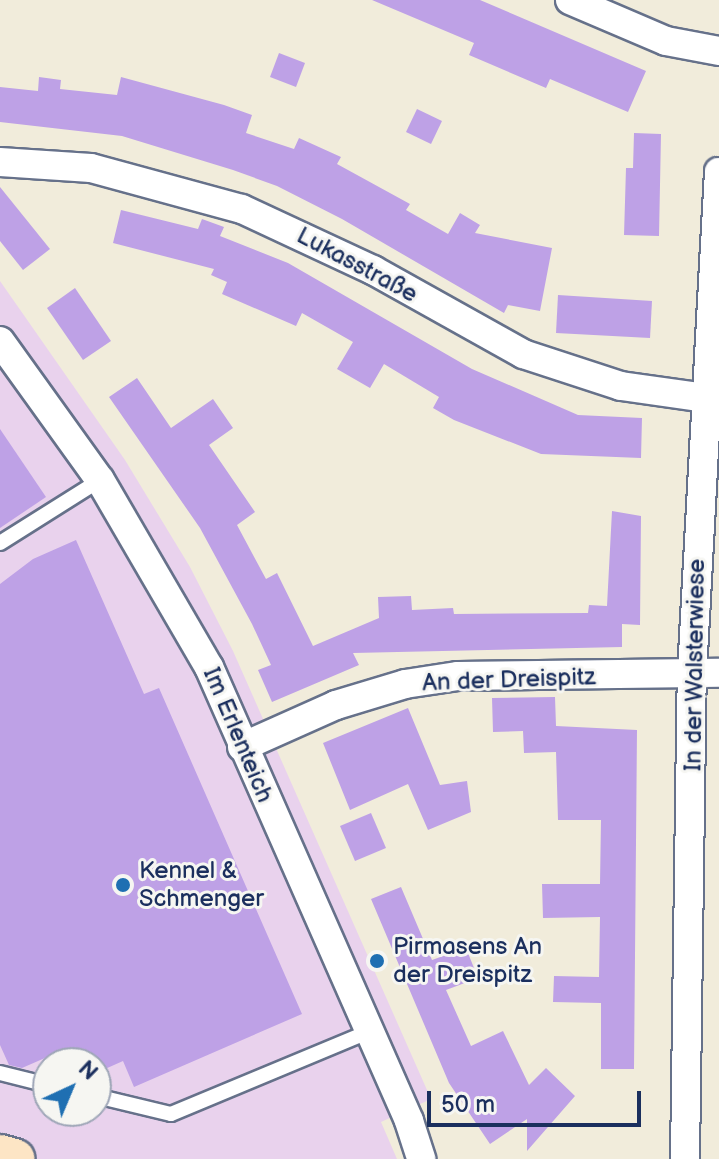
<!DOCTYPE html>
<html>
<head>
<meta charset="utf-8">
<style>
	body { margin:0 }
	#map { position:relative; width:719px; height:1159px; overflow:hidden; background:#f1ecdb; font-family:"Balsamiq Sans",sans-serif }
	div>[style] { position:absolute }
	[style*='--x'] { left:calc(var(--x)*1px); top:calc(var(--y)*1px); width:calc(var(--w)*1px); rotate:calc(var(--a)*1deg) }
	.built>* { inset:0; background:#e9d2ed }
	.building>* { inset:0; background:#bea1e6 }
	.roads { filter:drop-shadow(2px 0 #66718a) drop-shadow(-2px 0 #66718a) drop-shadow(0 2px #66718a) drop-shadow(0 -2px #66718a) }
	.lane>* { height:14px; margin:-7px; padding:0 7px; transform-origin:7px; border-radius:7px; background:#fff }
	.street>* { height:28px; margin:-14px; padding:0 14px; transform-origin:14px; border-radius:14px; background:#fff }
	.secondary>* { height:40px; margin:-20px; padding:0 20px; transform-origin:20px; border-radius:20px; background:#fde5c5 }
	.dots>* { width:22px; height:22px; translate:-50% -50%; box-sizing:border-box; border:4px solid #f6f6f2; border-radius:50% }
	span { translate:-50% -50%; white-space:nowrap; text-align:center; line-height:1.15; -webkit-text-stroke:6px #f6f6f2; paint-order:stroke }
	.street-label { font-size:24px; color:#1b2f5e }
	.poi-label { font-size:24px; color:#1b2f5e }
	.left { translate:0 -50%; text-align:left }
	.north { position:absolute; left:32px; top:1047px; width:80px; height:80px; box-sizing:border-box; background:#f6f6f2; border:2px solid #9ea6b7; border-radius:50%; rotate:44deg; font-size:22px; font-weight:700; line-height:32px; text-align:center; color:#1b2f5e }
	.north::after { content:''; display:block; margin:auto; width:28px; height:36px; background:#1f6fb2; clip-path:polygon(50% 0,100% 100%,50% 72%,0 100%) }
	.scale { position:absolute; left:427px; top:1091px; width:214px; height:36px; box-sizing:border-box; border:4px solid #1b2f5e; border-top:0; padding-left:10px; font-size:24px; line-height:28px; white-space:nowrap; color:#1b2f5e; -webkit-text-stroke:6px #f6f6f2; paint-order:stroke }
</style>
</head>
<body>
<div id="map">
	<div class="built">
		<i style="clip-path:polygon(evenodd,0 281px,125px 460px,190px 567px,233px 651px,431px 1099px,381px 1122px,397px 1159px,0 1159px,0 281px,48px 1063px,96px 1063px,96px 1111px,48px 1111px,48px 1063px)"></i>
	</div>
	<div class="building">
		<i style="clip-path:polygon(372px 0,480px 0,646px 71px,628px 112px,550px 79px,546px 88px,469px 55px,474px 43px)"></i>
		<i style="clip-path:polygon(279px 53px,305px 63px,296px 87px,270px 77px)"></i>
		<i style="clip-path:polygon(39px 77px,61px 80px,60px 89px,117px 95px,121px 77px,224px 105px,252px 115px,246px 133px,294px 149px,299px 138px,341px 157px,337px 164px,410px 204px,406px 210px,448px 234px,460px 213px,480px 225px,475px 233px,552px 248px,540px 311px,508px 305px,504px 313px,342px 219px,277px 186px,233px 170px,122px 136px,0 122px,0 87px,38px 91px)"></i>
		<i style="clip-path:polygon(417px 109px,442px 121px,431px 144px,406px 132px)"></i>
		<i style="clip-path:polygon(634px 133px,661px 134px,659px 236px,624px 235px,626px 168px,633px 168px)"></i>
		<i style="clip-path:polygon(0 187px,50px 249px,23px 270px,0 241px)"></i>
		<i style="clip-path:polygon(121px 210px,198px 229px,202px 219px,224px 227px,220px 236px,288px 263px,472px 369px,578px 415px,642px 418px,641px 458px,541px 454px,454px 420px,433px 408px,439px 397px,384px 364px,370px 388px,337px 369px,353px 342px,302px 313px,296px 326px,222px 294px,227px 282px,211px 275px,214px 269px,113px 243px)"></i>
		<i style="clip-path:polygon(75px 288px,111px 341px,83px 360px,47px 308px)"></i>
		<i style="clip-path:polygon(558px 295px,652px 301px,650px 338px,556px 333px)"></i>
		<i style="clip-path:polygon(137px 378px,171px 428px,213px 399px,233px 428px,209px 445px,255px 512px,237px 525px,266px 579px,277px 573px,313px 646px,379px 618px,378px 597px,411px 596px,412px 610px,453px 608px,454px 614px,588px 613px,589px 605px,607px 606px,612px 511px,641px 516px,640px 625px,622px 624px,622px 647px,353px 653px,359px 665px,272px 702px,258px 670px,271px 665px,252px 624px,200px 528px,109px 397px)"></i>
		<i style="clip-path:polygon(0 429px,46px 497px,0 528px)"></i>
		<i style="clip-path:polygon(76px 540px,144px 694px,159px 688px,302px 1014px,134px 1087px,123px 1061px,96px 1073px,96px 1063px,66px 1063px,61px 1051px,22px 1068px,9px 1065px,0 1045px,0 584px,33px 559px)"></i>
		<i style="clip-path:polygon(555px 697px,556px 726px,637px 730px,634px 1069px,601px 1069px,601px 1003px,553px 1002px,554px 976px,599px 977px,600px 917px,543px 918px,542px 884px,600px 884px,601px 820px,558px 820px,556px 752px,524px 753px,523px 731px,493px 732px,492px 698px)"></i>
		<i style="clip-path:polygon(408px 708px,440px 785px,467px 781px,471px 812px,428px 830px,408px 784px,350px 810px,323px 743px)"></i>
		<i style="clip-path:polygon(371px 813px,386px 848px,355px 861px,340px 826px)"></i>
		<i style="clip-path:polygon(401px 887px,432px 960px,466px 948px,478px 978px,446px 990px,471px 1046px,503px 1031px,529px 1085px,546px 1068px,575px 1096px,527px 1151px,527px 1119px,490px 1144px,449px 1083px,371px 899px)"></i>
	</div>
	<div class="roads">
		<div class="lane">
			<i style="--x:0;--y:543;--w:118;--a:-32.2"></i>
			<i style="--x:0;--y:1073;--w:49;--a:14"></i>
			<i style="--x:96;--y:1096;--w:77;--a:13.5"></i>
			<i style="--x:171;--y:1114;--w:213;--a:-22.6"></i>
		</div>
		<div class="street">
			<i style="--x:570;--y:0;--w:104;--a:23.1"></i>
			<i style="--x:666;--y:41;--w:54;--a:10.7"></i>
			<i style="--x:0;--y:162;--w:91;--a:3.8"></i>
			<i style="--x:91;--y:168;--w:156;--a:15.2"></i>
			<i style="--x:242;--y:209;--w:145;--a:25"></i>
			<i style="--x:373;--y:270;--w:172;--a:29.2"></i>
			<i style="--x:523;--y:354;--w:103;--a:18.1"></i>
			<i style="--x:621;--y:386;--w:85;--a:8.1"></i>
			<i style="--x:0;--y:341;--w:171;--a:54.3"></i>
			<i style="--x:100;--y:480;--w:216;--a:59.8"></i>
			<i style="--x:209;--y:667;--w:496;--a:66.2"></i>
			<i style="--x:409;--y:1121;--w:40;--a:72"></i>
			<i style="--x:242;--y:747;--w:103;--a:-24.1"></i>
			<i style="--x:336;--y:705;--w:72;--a:-16.9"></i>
			<i style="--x:405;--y:684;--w:54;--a:-8.6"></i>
			<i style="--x:458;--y:676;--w:261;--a:-0.7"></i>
			<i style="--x:685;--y:1159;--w:486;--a:-89.2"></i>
			<i style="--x:692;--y:673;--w:502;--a:-86.92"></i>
		</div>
		<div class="secondary">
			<i style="--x:0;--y:1155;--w:15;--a:16"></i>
		</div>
	</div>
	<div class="dots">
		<i style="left:123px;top:885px;background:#1f6fb2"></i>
		<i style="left:377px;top:961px;background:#1f6fb2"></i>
	</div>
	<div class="street-label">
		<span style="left:357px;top:265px;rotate:28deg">Lukasstraße</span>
		<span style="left:695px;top:665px;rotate:-89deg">In der Walsterwiese</span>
		<span style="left:509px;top:680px;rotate:-2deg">An der Dreispitz</span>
		<span style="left:238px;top:735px;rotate:67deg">Im Erlenteich</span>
	</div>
	<div class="poi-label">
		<span class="left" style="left:139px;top:885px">Kennel &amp;<br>Schmenger</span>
		<span class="left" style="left:393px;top:961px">Pirmasens An<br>der Dreispitz</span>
	</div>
	<div class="north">N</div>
	<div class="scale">50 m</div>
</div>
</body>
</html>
